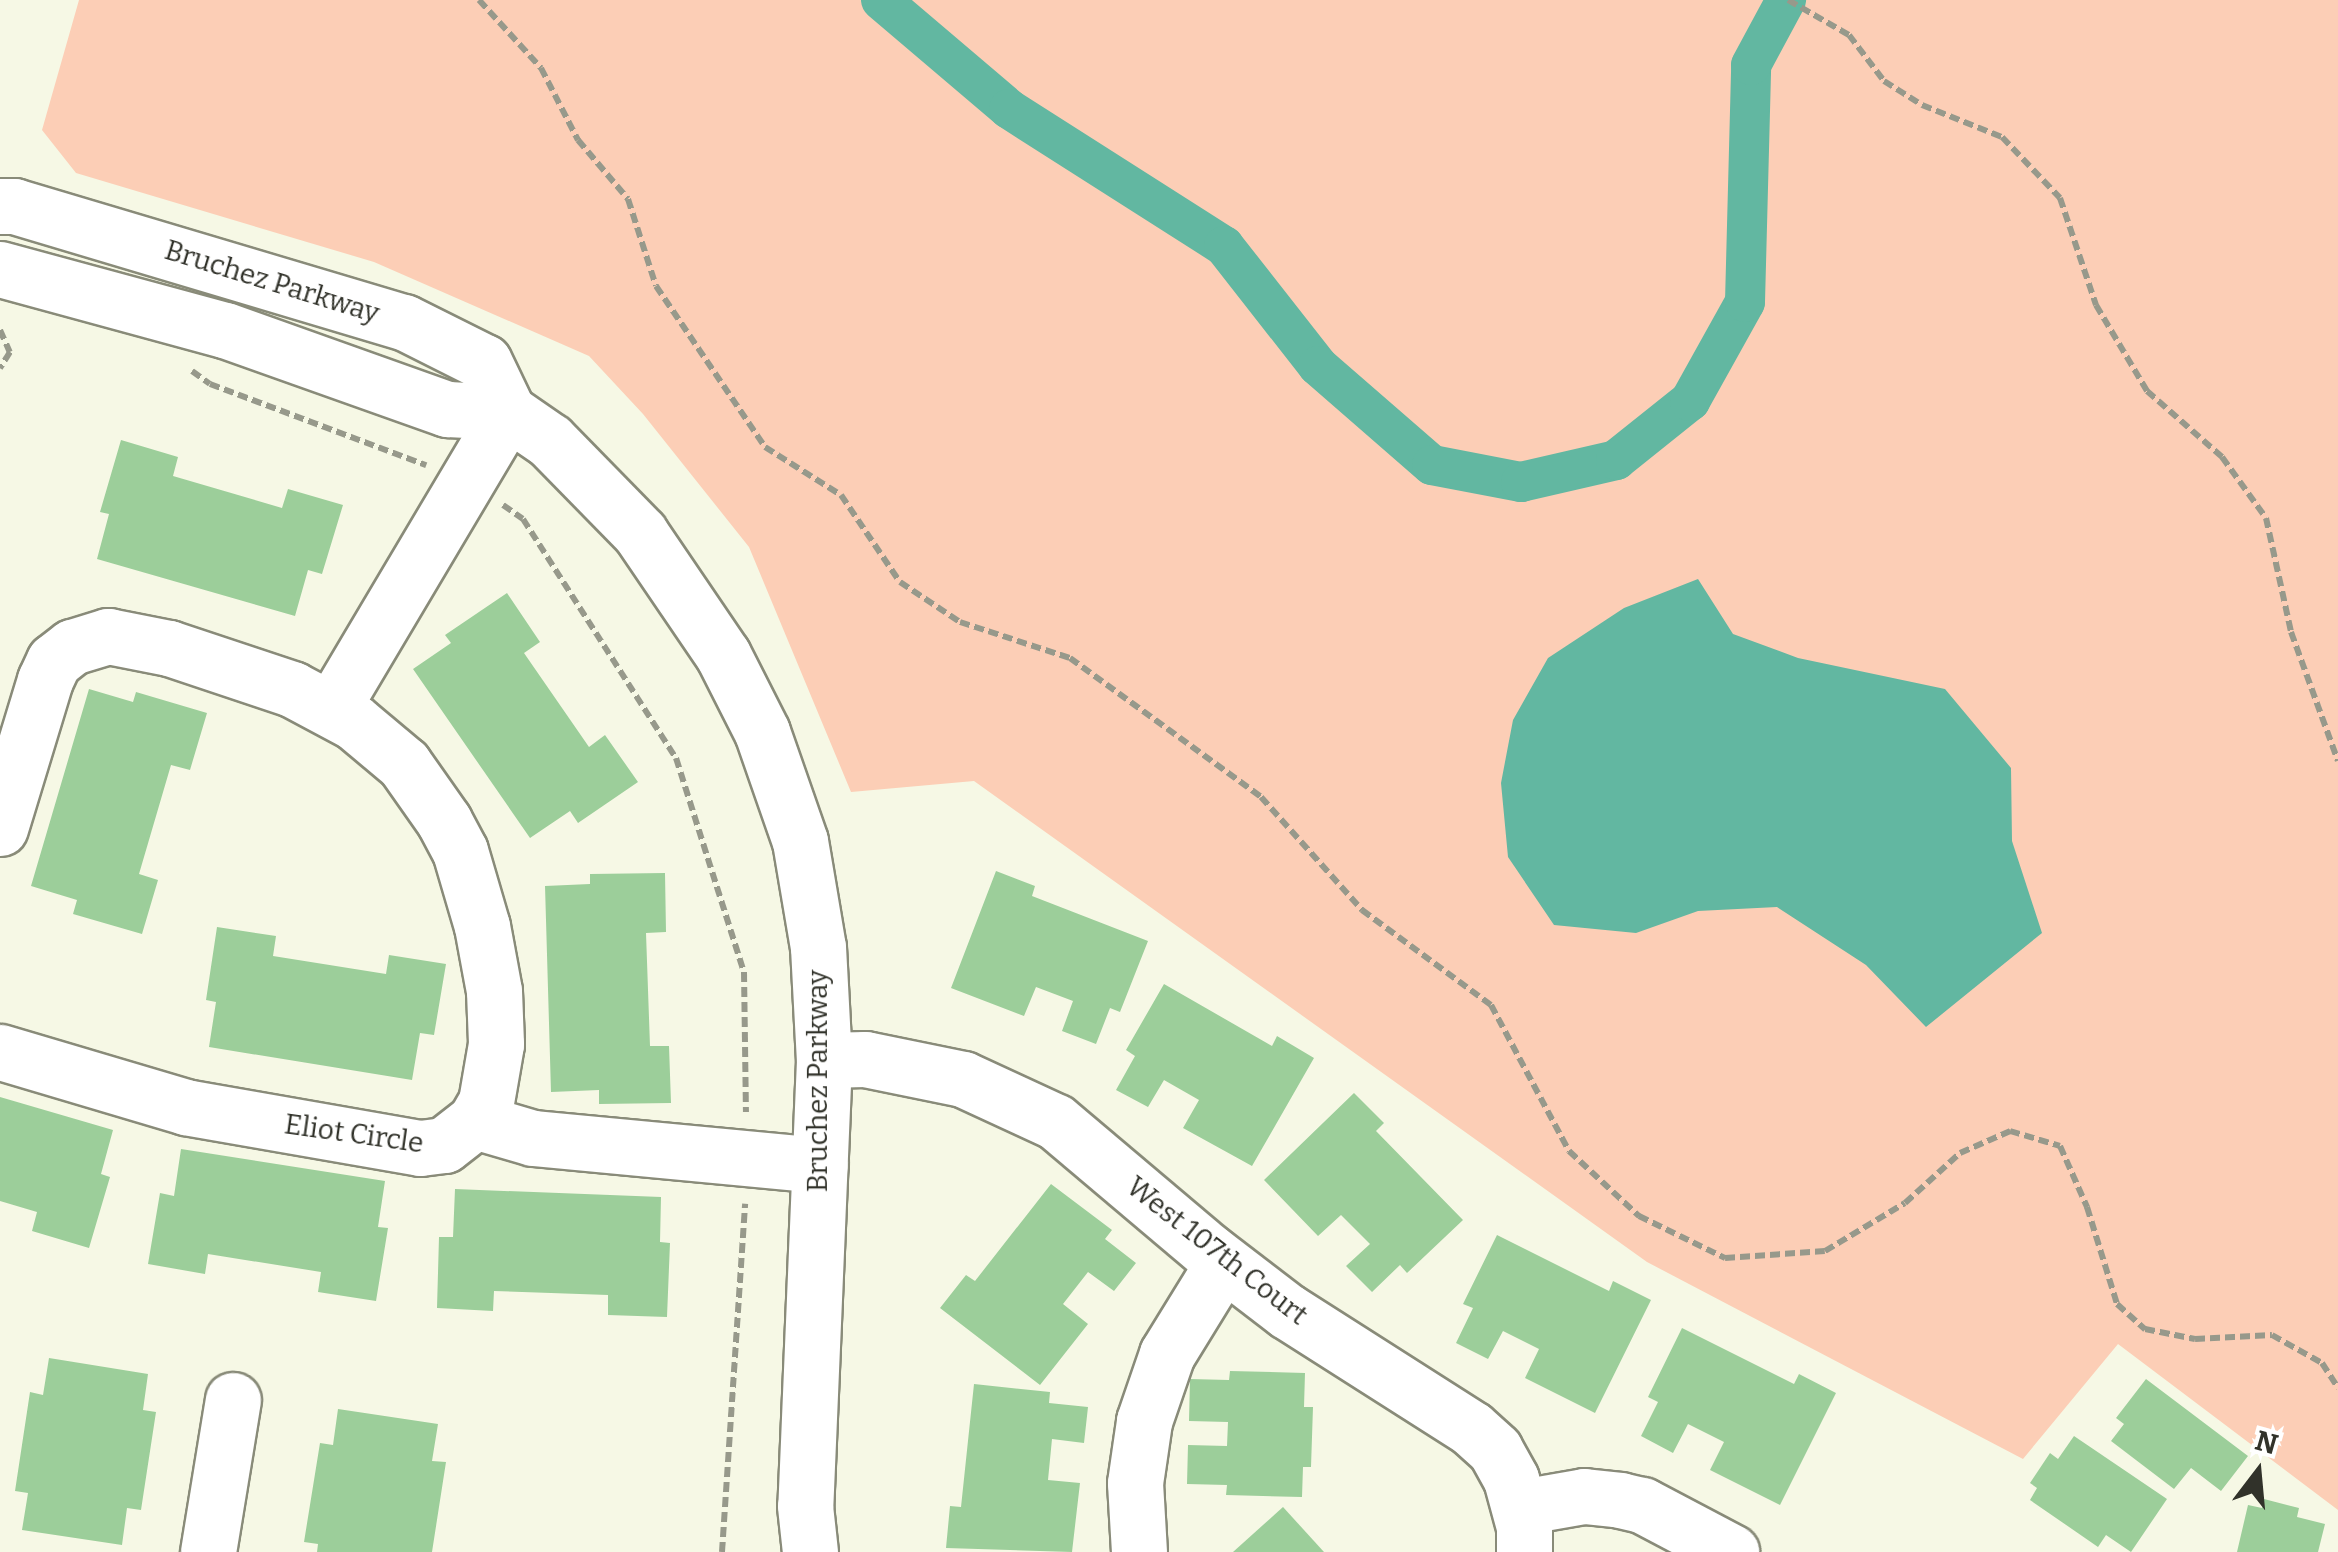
<!DOCTYPE html>
<html>
<head>
<meta charset="utf-8">
<style>
	body { margin:0 }
	#map { position:relative; width:2338px; height:1552px; overflow:hidden; background:#f6f8e5; font-family:Bitter,serif }
	div>[style] { position:absolute }
	[style*='--x'] { left:calc(var(--x)*1px); top:calc(var(--y)*1px); width:calc(var(--w)*1px); rotate:calc(var(--a)*1deg) }
	.green>* { inset:0; background:#fcceb6 }
	.water>* { inset:0; background:#62b7a1 }
	.canal>* { height:40px; margin:-20px; padding:0 20px; transform-origin:20px; border-radius:20px; background:#62b7a1 }
	.building>* { inset:0; background:#9cce9a }
	.path>* { height:6px; margin-top:-3px; transform-origin:0; background:repeating-linear-gradient(90deg,#97998b 0 10px,transparent 0 15px) }
	.roads { filter:drop-shadow(2px 0 #898b79) drop-shadow(-2px 0 #898b79) drop-shadow(0 2px #898b79) drop-shadow(0 -2px #898b79) }
	.minor>* { height:55px; margin:-27.5px; padding:0 27.5px; transform-origin:27.5px; border-radius:27.5px; background:#fff }
	span { translate:-50% -50%; white-space:nowrap; text-align:center; line-height:1.15; -webkit-text-stroke:8px #fff; paint-order:stroke }
	.street-label { font-size:28px; color:#31322a }
	.north { position:absolute; left:2208px; top:1422px; width:100px; height:100px; -webkit-text-stroke:8px #fff; paint-order:stroke; rotate:16deg; font-size:28px; font-weight:700; line-height:40px; text-align:center; color:#31322a }
	.north::after { content:''; display:block; margin:auto; width:35px; height:45px; background:#31322a; clip-path:polygon(50% 0,100% 100%,50% 72%,0 100%) }
</style>
</head>
<body>
<div id="map">
	<div class="green">
		<i style="clip-path:polygon(79px 0,2338px 0,2338px 1510px,2118px 1344px,2023px 1459px,1647px 1262px,974px 781px,851px 792px,749px 547px,643px 414px,589px 356px,374px 262px,76px 173px,42px 130px)"></i>
	</div>
	<div class="water">
		<i style="clip-path:polygon(1698px 579px,1733px 634px,1798px 658px,1945px 689px,2011px 768px,2012px 841px,2042px 933px,1926px 1027px,1866px 965px,1777px 907px,1698px 911px,1636px 933px,1554px 925px,1508px 857px,1501px 783px,1513px 720px,1548px 658px,1624px 608px)"></i>
	</div>
	<div class="canal">
		<i style="--x:881;--y:0;--w:168;--a:40.4"></i>
		<i style="--x:1009;--y:109;--w:255;--a:32.5"></i>
		<i style="--x:1224;--y:246;--w:152;--a:51.9"></i>
		<i style="--x:1318;--y:366;--w:151;--a:41"></i>
		<i style="--x:1432;--y:465;--w:91;--a:10.8"></i>
		<i style="--x:1521;--y:482;--w:98;--a:-13"></i>
		<i style="--x:1616;--y:460;--w:95;--a:-38.6"></i>
		<i style="--x:1690;--y:401;--w:113;--a:-60.9"></i>
		<i style="--x:1745;--y:302;--w:237;--a:-88.5"></i>
		<i style="--x:1751;--y:65;--w:74;--a:-61.7"></i>
	</div>
	<div class="building">
		<i style="clip-path:polygon(121px 440px,178px 457px,173px 476px,282px 508px,288px 489px,343px 505px,322px 574px,308px 570px,295px 616px,97px 559px,109px 514px,100px 512px)"></i>
		<i style="clip-path:polygon(507px 593px,540px 642px,524px 653px,589px 747px,605px 735px,638px 782px,578px 823px,570px 811px,530px 838px,413px 669px,451px 643px,445px 635px)"></i>
		<i style="clip-path:polygon(89px 689px,133px 702px,136px 692px,207px 713px,190px 770px,171px 765px,139px 874px,158px 880px,142px 934px,73px 914px,77px 900px,31px 886px)"></i>
		<i style="clip-path:polygon(996px 871px,1035px 886px,1032px 896px,1148px 941px,1120px 1012px,1110px 1008px,1096px 1044px,1062px 1031px,1073px 1001px,1036px 987px,1024px 1016px,951px 988px)"></i>
		<i style="clip-path:polygon(665px 873px,666px 932px,646px 933px,650px 1046px,669px 1046px,671px 1103px,599px 1104px,599px 1090px,551px 1092px,545px 886px,590px 884px,590px 874px)"></i>
		<i style="clip-path:polygon(217px 927px,276px 936px,273px 956px,386px 974px,389px 955px,446px 964px,434px 1035px,420px 1033px,412px 1080px,209px 1047px,216px 1002px,206px 1000px)"></i>
		<i style="clip-path:polygon(1164px 984px,1272px 1046px,1277px 1036px,1314px 1058px,1252px 1166px,1183px 1128px,1199px 1100px,1164px 1080px,1148px 1107px,1116px 1090px,1135px 1056px,1126px 1050px)"></i>
		<i style="clip-path:polygon(1354px 1093px,1384px 1123px,1376px 1131px,1463px 1220px,1407px 1273px,1400px 1265px,1372px 1292px,1346px 1266px,1370px 1244px,1341px 1215px,1318px 1236px,1264px 1180px)"></i>
		<i style="clip-path:polygon(0 1097px,113px 1130px,101px 1174px,110px 1177px,89px 1248px,32px 1231px,37px 1212px,0 1201px)"></i>
		<i style="clip-path:polygon(181px 1149px,385px 1181px,378px 1227px,388px 1228px,376px 1301px,318px 1292px,321px 1272px,208px 1254px,205px 1274px,148px 1264px,160px 1193px,174px 1196px)"></i>
		<i style="clip-path:polygon(1051px 1184px,1112px 1230px,1105px 1239px,1136px 1263px,1114px 1291px,1088px 1272px,1063px 1304px,1088px 1324px,1040px 1385px,940px 1308px,966px 1275px,975px 1281px)"></i>
		<i style="clip-path:polygon(455px 1189px,661px 1197px,660px 1242px,670px 1243px,667px 1317px,608px 1315px,608px 1295px,494px 1291px,493px 1311px,437px 1308px,439px 1237px,453px 1237px)"></i>
		<i style="clip-path:polygon(1497px 1235px,1609px 1291px,1613px 1281px,1651px 1300px,1595px 1413px,1525px 1378px,1539px 1349px,1503px 1331px,1488px 1359px,1456px 1343px,1473px 1308px,1463px 1304px)"></i>
		<i style="clip-path:polygon(1682px 1328px,1794px 1384px,1799px 1374px,1836px 1393px,1780px 1505px,1710px 1470px,1724px 1442px,1688px 1424px,1673px 1453px,1641px 1436px,1658px 1402px,1648px 1397px)"></i>
		<i style="clip-path:polygon(49px 1358px,148px 1374px,143px 1410px,156px 1412px,141px 1510px,127px 1508px,122px 1545px,22px 1530px,28px 1493px,15px 1491px,30px 1392px,43px 1395px)"></i>
		<i style="clip-path:polygon(1230px 1371px,1305px 1373px,1304px 1407px,1313px 1407px,1311px 1467px,1303px 1467px,1302px 1497px,1226px 1495px,1227px 1485px,1187px 1484px,1188px 1445px,1227px 1446px,1228px 1422px,1189px 1421px,1190px 1379px,1229px 1380px)"></i>
		<i style="clip-path:polygon(2146px 1379px,2248px 1456px,2221px 1491px,2191px 1468px,2174px 1489px,2111px 1441px,2124px 1424px,2116px 1418px)"></i>
		<i style="clip-path:polygon(974px 1384px,1050px 1392px,1049px 1403px,1088px 1407px,1084px 1443px,1052px 1439px,1048px 1480px,1080px 1483px,1072px 1552px,946px 1548px,950px 1506px,961px 1507px)"></i>
		<i style="clip-path:polygon(338px 1409px,438px 1424px,432px 1461px,446px 1462px,432px 1552px,317px 1552px,318px 1544px,304px 1542px,320px 1443px,333px 1445px)"></i>
		<i style="clip-path:polygon(2074px 1436px,2167px 1499px,2131px 1552px,2106px 1535px,2098px 1547px,2030px 1500px,2037px 1488px,2030px 1483px,2050px 1453px,2058px 1459px)"></i>
		<i style="clip-path:polygon(2264px 1499px,2299px 1508px,2297px 1517px,2325px 1524px,2318px 1552px,2237px 1552px,2248px 1505px,2262px 1508px)"></i>
		<i style="clip-path:polygon(1283px 1507px,1324px 1552px,1233px 1552px)"></i>
	</div>
	<div class="path">
		<i style="--x:479;--y:0;--w:92;--a:47.6"></i>
		<i style="--x:541;--y:68;--w:81;--a:62.8"></i>
		<i style="--x:578;--y:140;--w:77;--a:49.7"></i>
		<i style="--x:628;--y:199;--w:91;--a:72.2"></i>
		<i style="--x:656;--y:286;--w:194;--a:55.9"></i>
		<i style="--x:765;--y:447;--w:90;--a:32.3"></i>
		<i style="--x:841;--y:495;--w:105;--a:55.9"></i>
		<i style="--x:900;--y:582;--w:72;--a:33.7"></i>
		<i style="--x:960;--y:622;--w:116;--a:18.1"></i>
		<i style="--x:1070;--y:658;--w:236;--a:36"></i>
		<i style="--x:1261;--y:797;--w:152;--a:48.2"></i>
		<i style="--x:1362;--y:910;--w:160;--a:36.4"></i>
		<i style="--x:1491;--y:1005;--w:166;--a:61.9"></i>
		<i style="--x:1569;--y:1151;--w:96;--a:42.9"></i>
		<i style="--x:1639;--y:1216;--w:96;--a:26"></i>
		<i style="--x:1725;--y:1258;--w:100;--a:-4"></i>
		<i style="--x:1825;--y:1251;--w:93;--a:-31"></i>
		<i style="--x:1905;--y:1203;--w:74;--a:-42.3"></i>
		<i style="--x:1960;--y:1153;--w:55;--a:-23.7"></i>
		<i style="--x:2010;--y:1131;--w:52;--a:16.7"></i>
		<i style="--x:2060;--y:1146;--w:67;--a:66.1"></i>
		<i style="--x:2087;--y:1207;--w:102;--a:72.8"></i>
		<i style="--x:2117;--y:1304;--w:38;--a:42"></i>
		<i style="--x:2145;--y:1329;--w:51;--a:11.3"></i>
		<i style="--x:2195;--y:1339;--w:77;--a:-3"></i>
		<i style="--x:2272;--y:1335;--w:57;--a:29.2"></i>
		<i style="--x:2322;--y:1363;--w:30;--a:57"></i>
		<i style="--x:1788;--y:0;--w:70;--a:29.8"></i>
		<i style="--x:1849;--y:35;--w:58;--a:52.7"></i>
		<i style="--x:1884;--y:81;--w:45;--a:32.3"></i>
		<i style="--x:1922;--y:105;--w:86;--a:21.8"></i>
		<i style="--x:2002;--y:137;--w:84;--a:46.4"></i>
		<i style="--x:2060;--y:198;--w:113;--a:71.4"></i>
		<i style="--x:2096;--y:305;--w:100;--a:59.3"></i>
		<i style="--x:2147;--y:391;--w:100;--a:41.3"></i>
		<i style="--x:2222;--y:457;--w:75;--a:54.2"></i>
		<i style="--x:2266;--y:518;--w:117;--a:77.6"></i>
		<i style="--x:2291;--y:632;--w:137;--a:70"></i>
		<i style="--x:0;--y:330;--w:24;--a:66"></i>
		<i style="--x:10;--y:352;--w:19;--a:122"></i>
		<i style="--x:192;--y:371;--w:22;--a:36"></i>
		<i style="--x:210;--y:384;--w:231;--a:20.6"></i>
		<i style="--x:503;--y:505;--w:24;--a:35"></i>
		<i style="--x:523;--y:519;--w:284;--a:57.4"></i>
		<i style="--x:676;--y:758;--w:225;--a:72.4"></i>
		<i style="--x:744;--y:972;--w:140;--a:89.2"></i>
		<i style="--x:722;--y:1552;--w:349;--a:-86.2"></i>
	</div>
	<div class="roads">
		<div class="minor">
			<i style="--x:0;--y:206;--w:14;--a:0"></i>
			<i style="--x:14;--y:206;--w:407;--a:16.6"></i>
			<i style="--x:404;--y:322;--w:89;--a:26.6"></i>
			<i style="--x:484;--y:362;--w:55;--a:64.4"></i>
			<i style="--x:508;--y:412;--w:51;--a:34.6"></i>
			<i style="--x:550;--y:441;--w:129;--a:45.6"></i>
			<i style="--x:640;--y:533;--w:148;--a:55.8"></i>
			<i style="--x:723;--y:655;--w:86;--a:63.1"></i>
			<i style="--x:762;--y:732;--w:115;--a:70.8"></i>
			<i style="--x:800;--y:841;--w:108;--a:80.4"></i>
			<i style="--x:818;--y:947;--w:113;--a:87"></i>
			<i style="--x:824;--y:1060;--w:446;--a:92.4"></i>
			<i style="--x:805;--y:1506;--w:46;--a:83.8"></i>
			<i style="--x:0;--y:269;--w:233;--a:15.2"></i>
			<i style="--x:225;--y:330;--w:236;--a:19.6"></i>
			<i style="--x:447;--y:409;--w:61;--a:2.8"></i>
			<i style="--x:332;--y:708;--w:344;--a:-59.3"></i>
			<i style="--x:0;--y:828;--w:155;--a:-73.1"></i>
			<i style="--x:45;--y:680;--w:21;--a:-65"></i>
			<i style="--x:54;--y:661;--w:23;--a:-38"></i>
			<i style="--x:72;--y:647;--w:38;--a:-17"></i>
			<i style="--x:108;--y:636;--w:62;--a:11.1"></i>
			<i style="--x:169;--y:648;--w:130;--a:18.4"></i>
			<i style="--x:292;--y:689;--w:70;--a:28"></i>
			<i style="--x:354;--y:722;--w:65;--a:40"></i>
			<i style="--x:404;--y:764;--w:70;--a:54.9"></i>
			<i style="--x:444;--y:821;--w:34;--a:62"></i>
			<i style="--x:460;--y:851;--w:78;--a:73.7"></i>
			<i style="--x:482;--y:926;--w:66;--a:79.5"></i>
			<i style="--x:494;--y:991;--w:53;--a:87.8"></i>
			<i style="--x:496;--y:1044;--w:59;--a:99.8"></i>
			<i style="--x:486;--y:1102;--w:22;--a:120"></i>
			<i style="--x:475;--y:1121;--w:39;--a:142"></i>
			<i style="--x:444;--y:1145;--w:24;--a:173"></i>
			<i style="--x:420;--y:1148;--w:238;--a:-170.1"></i>
			<i style="--x:186;--y:1107;--w:194;--a:-163.5"></i>
			<i style="--x:824;--y:1060;--w:41;--a:-1.4"></i>
			<i style="--x:865;--y:1059;--w:100;--a:11.5"></i>
			<i style="--x:963;--y:1079;--w:102;--a:24.8"></i>
			<i style="--x:1056;--y:1122;--w:202;--a:40.2"></i>
			<i style="--x:1210;--y:1252;--w:97;--a:37.5"></i>
			<i style="--x:1287;--y:1311;--w:219;--a:32.5"></i>
			<i style="--x:1472;--y:1429;--w:31;--a:42"></i>
			<i style="--x:1495;--y:1450;--w:33;--a:61"></i>
			<i style="--x:1511;--y:1479;--w:50;--a:74.8"></i>
			<i style="--x:1524;--y:1527;--w:25;--a:90"></i>
			<i style="--x:475;--y:1121;--w:60;--a:16.3"></i>
			<i style="--x:533;--y:1138;--w:288;--a:5.4"></i>
			<i style="--x:1521;--y:1507;--w:64;--a:-9.9"></i>
			<i style="--x:1584;--y:1496;--w:36;--a:6"></i>
			<i style="--x:1620;--y:1500;--w:23;--a:13"></i>
			<i style="--x:1642;--y:1505;--w:101;--a:27.8"></i>
			<i style="--x:208;--y:1552;--w:154;--a:-80.7"></i>
			<i style="--x:1139;--y:1552;--w:69;--a:-93.3"></i>
			<i style="--x:1135;--y:1483;--w:63;--a:-81.7"></i>
			<i style="--x:1144;--y:1421;--w:71;--a:-71.1"></i>
			<i style="--x:1167;--y:1354;--w:107;--a:-58.4"></i>
		</div>
	</div>
	<div class="street-label">
		<span style="left:272px;top:282px;rotate:17deg">Bruchez Parkway</span>
		<span style="left:818px;top:1081px;rotate:-90deg">Bruchez Parkway</span>
		<span style="left:354px;top:1134px;rotate:8deg">Eliot Circle</span>
		<span style="left:1217px;top:1251px;rotate:38deg">West 107th Court</span>
	</div>
	<div class="north">N</div>
</div>
</body>
</html>
